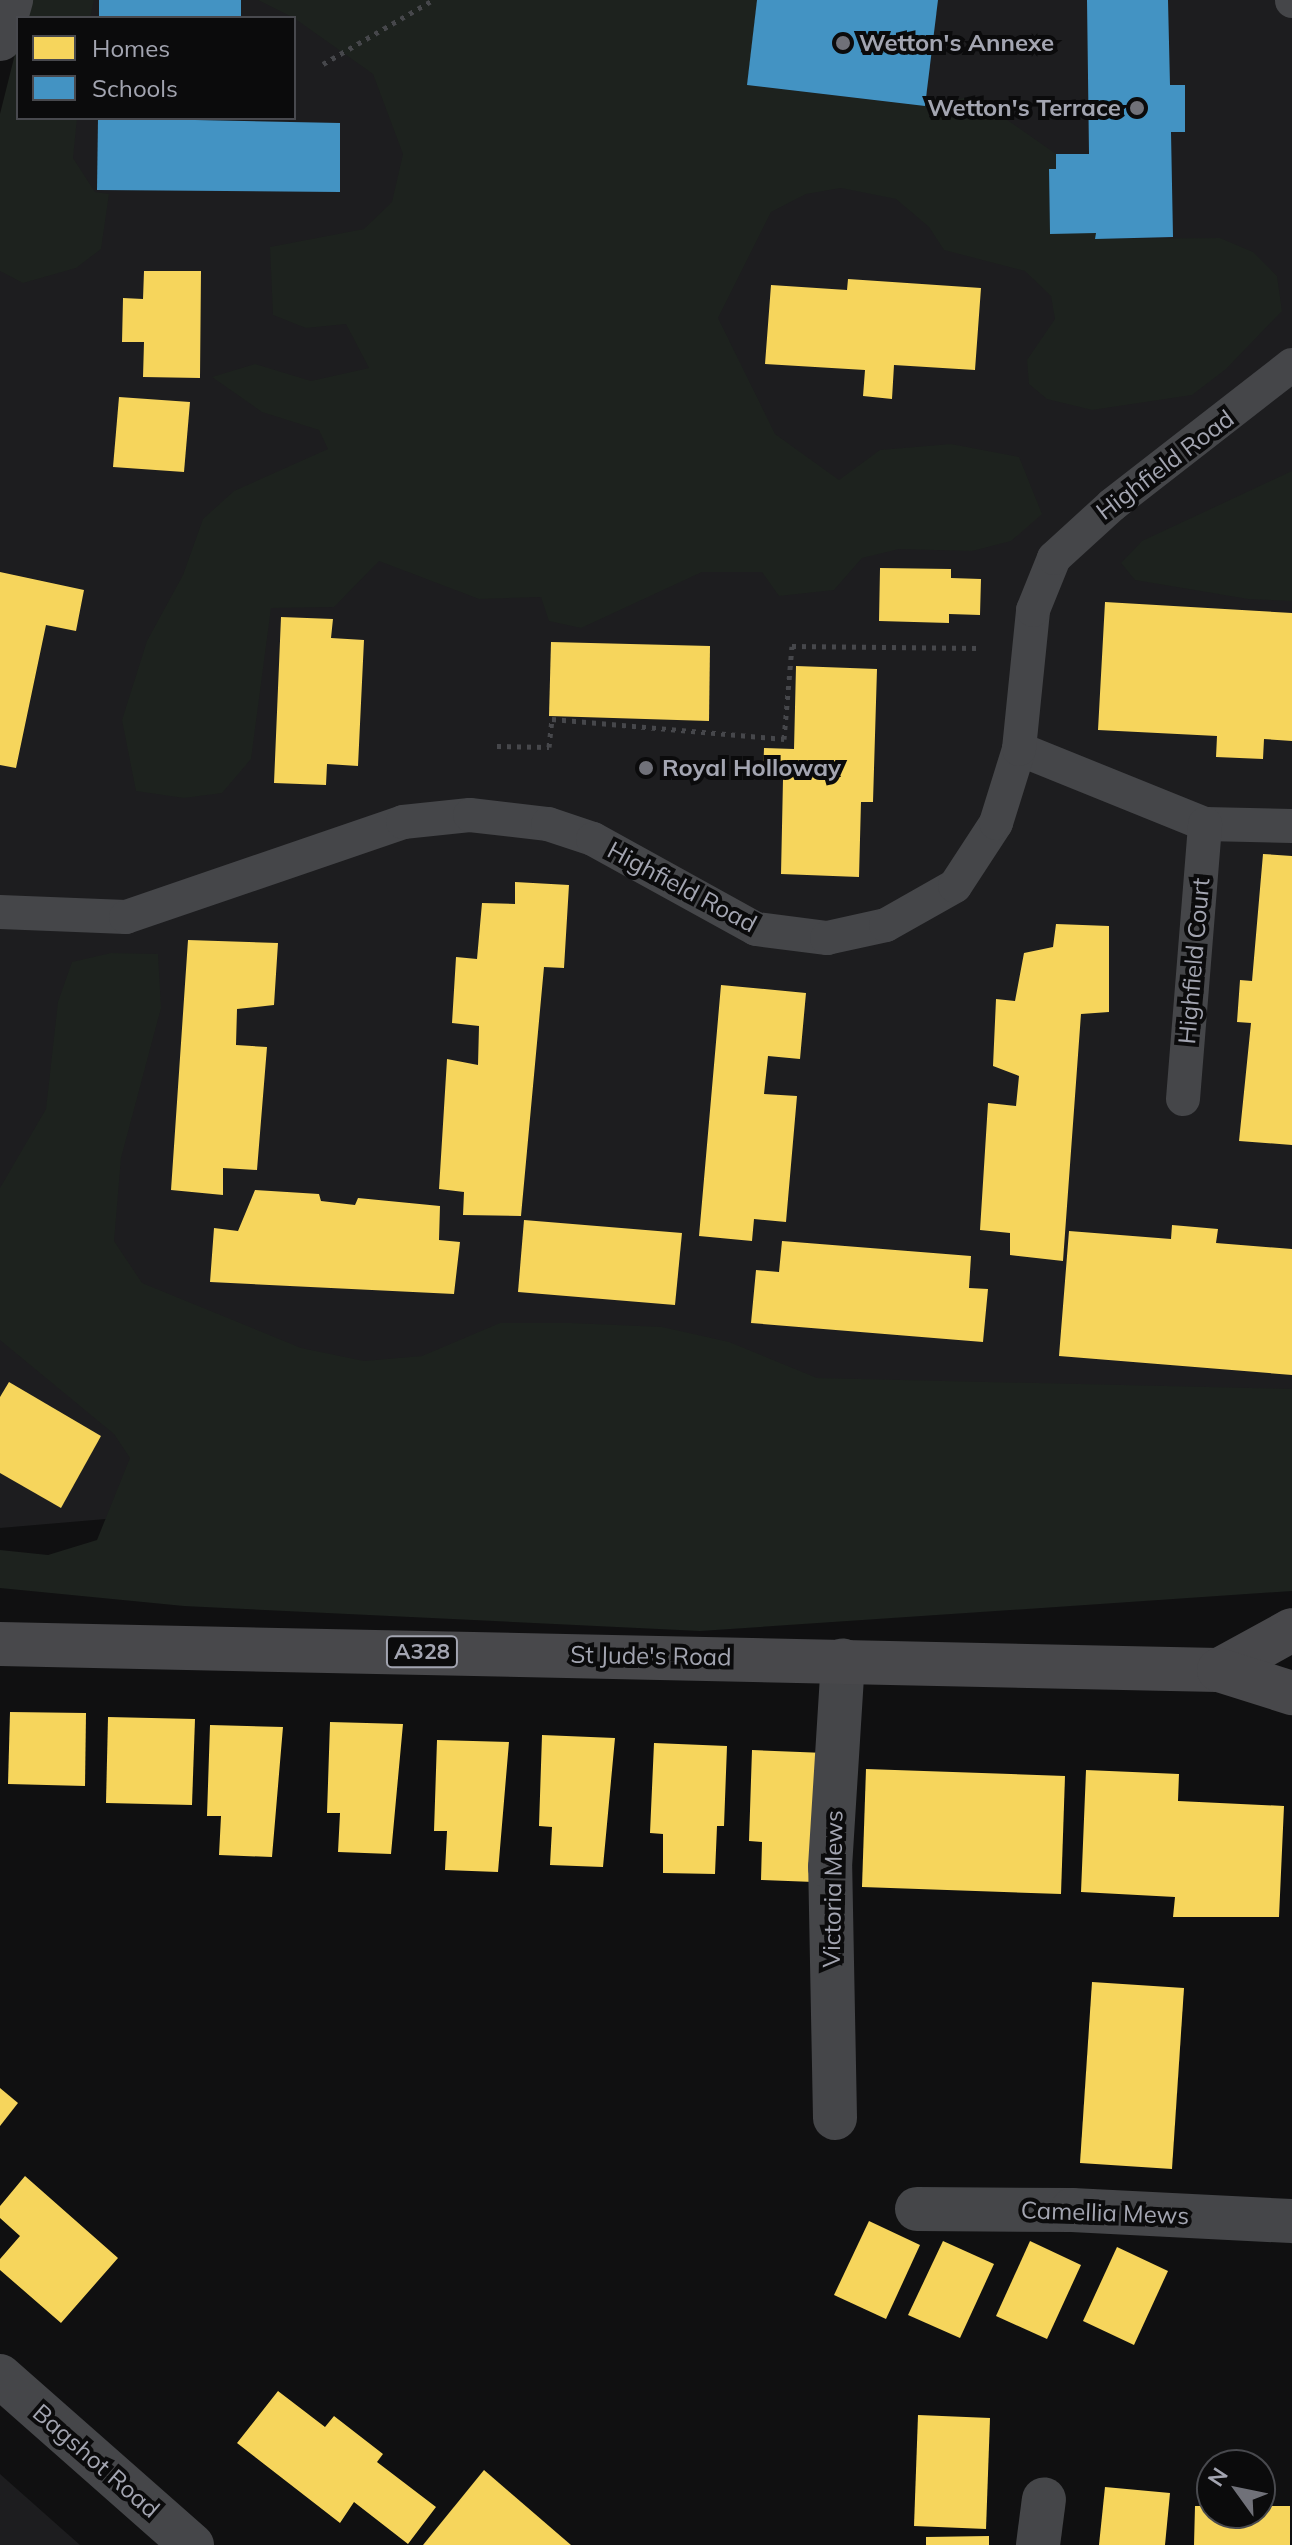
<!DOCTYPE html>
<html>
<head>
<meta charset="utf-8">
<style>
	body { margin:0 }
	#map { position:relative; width:1292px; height:2545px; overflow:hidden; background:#101011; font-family:Mulish,sans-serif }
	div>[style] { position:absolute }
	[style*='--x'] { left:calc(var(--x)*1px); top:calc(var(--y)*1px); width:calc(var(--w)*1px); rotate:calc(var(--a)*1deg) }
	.built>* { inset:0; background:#1d1d1f }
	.green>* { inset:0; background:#1d221e }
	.homes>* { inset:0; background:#f6d55c }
	.schools>* { inset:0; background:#4393c3 }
	.path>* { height:5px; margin-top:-2.5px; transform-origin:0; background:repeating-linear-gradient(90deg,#46474b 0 4px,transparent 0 10px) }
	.service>* { height:34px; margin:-17px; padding:0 17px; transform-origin:17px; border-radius:17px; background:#454649 }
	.minor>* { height:44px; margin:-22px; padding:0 22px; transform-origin:22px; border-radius:22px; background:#454649 }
	.primary>* { height:44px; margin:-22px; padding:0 22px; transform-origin:22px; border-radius:22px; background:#48484b }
	.dots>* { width:22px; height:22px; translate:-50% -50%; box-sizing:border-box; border:4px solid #0b0b0c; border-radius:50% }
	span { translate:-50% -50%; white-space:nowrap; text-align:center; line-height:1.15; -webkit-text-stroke:8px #0b0b0c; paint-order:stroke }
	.shield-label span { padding:2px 6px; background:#0b0b0c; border:2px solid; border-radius:6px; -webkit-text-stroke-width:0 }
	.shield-label { font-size:22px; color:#a3a5b1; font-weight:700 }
	.poi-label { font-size:24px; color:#a3a5b1; font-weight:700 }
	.left { translate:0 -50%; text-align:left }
	.right { translate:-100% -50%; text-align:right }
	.street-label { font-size:24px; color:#a3a5b1 }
	.legend { position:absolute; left:16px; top:16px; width:280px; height:104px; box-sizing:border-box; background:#0b0b0c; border:2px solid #48494e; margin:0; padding:10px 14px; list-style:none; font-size:24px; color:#a3a5b1 }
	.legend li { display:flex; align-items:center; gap:16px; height:40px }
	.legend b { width:40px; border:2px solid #48494e }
	.north { position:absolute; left:1196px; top:2449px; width:80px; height:80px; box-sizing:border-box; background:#0b0b0c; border:2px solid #48494e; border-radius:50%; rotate:303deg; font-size:22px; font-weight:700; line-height:32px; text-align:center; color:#a3a5b1 }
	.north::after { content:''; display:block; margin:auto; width:28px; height:36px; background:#707179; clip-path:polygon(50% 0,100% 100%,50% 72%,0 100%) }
</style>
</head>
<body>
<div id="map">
	<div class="built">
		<i style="clip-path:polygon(29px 0,1292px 0,1292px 1418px,0 1528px,0 114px,18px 118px,294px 118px,294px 18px,24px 18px)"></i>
		<i style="clip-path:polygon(0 2474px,80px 2545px,0 2545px)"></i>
	</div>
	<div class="green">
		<i style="clip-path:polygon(29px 0,94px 0,90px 18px,24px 18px)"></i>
		<i style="clip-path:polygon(258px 0,757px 0,748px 85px,925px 106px,973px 96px,1056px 154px,1056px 169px,1049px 169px,1050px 233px,1096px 233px,1096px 239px,1220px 238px,1253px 252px,1277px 276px,1282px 311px,1226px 369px,1192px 395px,1092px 410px,1047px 399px,1029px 384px,1027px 360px,1055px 319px,1051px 296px,1025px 271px,944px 250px,929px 227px,896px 199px,841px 188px,806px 194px,771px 212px,718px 318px,775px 434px,839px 480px,880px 450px,951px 444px,1019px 457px,1042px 514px,1011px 541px,972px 551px,899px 549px,862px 558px,834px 590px,779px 596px,762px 572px,702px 572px,581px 628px,549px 621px,541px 597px,479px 599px,379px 561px,334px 607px,271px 608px,251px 759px,222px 793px,184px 798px,136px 791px,122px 720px,147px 641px,183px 575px,203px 519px,234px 491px,328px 449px,319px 430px,262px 412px,212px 377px,255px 364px,311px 381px,369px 368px,346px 324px,306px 328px,273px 315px,270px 247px,364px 229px,392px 202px,403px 154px,373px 74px,294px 18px)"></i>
		<i style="clip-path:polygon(18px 42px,18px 118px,77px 118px,73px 158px,95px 192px,109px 194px,101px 249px,76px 268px,23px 283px,0 271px,0 114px)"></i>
		<i style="clip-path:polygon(1292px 471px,1292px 601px,1248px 599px,1135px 580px,1121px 563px,1142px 541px)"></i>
		<i style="clip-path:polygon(111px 953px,158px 954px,161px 1008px,121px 1158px,114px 1241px,142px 1283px,301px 1348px,364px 1361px,422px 1356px,500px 1323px,571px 1323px,662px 1327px,729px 1342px,817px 1378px,1292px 1389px,1292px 1591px,700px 1631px,184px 1606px,0 1588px,0 1550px,48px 1555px,97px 1540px,130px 1458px,114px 1434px,0 1340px,0 1188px,46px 1109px,58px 1002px,72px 962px)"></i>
	</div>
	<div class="homes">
		<i style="clip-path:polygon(144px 271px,201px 271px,200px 378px,143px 377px,144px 342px,122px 342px,123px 298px,143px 299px)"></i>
		<i style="clip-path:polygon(848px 279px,981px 288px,975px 370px,894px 365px,892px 399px,863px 396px,865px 370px,765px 364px,771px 285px,847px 290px)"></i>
		<i style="clip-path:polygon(119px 397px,190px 402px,184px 472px,113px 467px)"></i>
		<i style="clip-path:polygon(880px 568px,951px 569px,951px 578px,981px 579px,980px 615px,949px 614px,949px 623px,879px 621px)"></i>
		<i style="clip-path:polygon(0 572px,84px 590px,76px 631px,46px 625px,16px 768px,0 765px)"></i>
		<i style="clip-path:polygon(1105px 602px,1292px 613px,1292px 741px,1264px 739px,1263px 759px,1216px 757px,1217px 736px,1098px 730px)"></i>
		<i style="clip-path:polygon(281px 617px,333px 619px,331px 638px,364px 640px,358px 766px,327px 764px,326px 785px,274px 783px)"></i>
		<i style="clip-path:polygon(551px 642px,710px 646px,709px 721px,549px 716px)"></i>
		<i style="clip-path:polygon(796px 666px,877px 669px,873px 802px,861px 802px,859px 877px,781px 874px,783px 779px,763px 778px,764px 748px,794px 749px)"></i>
		<i style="clip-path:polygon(1263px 854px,1292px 856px,1292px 1145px,1239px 1141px,1251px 1023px,1237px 1022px,1240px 980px,1252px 981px)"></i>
		<i style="clip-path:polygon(515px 882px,569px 885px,564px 968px,544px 967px,521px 1216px,463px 1215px,464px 1192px,439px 1189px,447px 1059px,478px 1065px,479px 1026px,452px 1023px,456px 957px,477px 959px,482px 903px,515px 904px)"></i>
		<i style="clip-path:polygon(1056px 924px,1109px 926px,1109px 1012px,1081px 1014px,1063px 1261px,1010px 1255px,1010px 1233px,980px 1230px,988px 1103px,1016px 1106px,1019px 1076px,993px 1066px,996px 999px,1015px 1001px,1024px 953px,1053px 947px)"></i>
		<i style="clip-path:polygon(188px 940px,278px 943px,274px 1005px,237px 1009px,236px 1045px,267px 1047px,257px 1170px,223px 1168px,223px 1195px,171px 1190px)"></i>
		<i style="clip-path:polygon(721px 985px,806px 993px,800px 1059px,768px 1056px,764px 1094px,797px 1096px,786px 1222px,754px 1219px,752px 1241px,699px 1236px)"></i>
		<i style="clip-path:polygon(255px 1190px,319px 1194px,321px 1201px,355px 1205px,358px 1198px,440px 1206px,439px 1240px,460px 1242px,454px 1294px,210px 1282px,214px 1228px,238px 1231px)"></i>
		<i style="clip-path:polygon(524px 1220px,682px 1233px,675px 1305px,518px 1292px)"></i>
		<i style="clip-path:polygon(1172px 1225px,1218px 1229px,1216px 1243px,1292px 1249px,1292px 1375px,1059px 1356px,1069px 1231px,1171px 1239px)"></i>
		<i style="clip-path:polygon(782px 1241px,971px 1256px,969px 1288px,988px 1289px,983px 1342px,751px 1323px,756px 1270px,779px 1272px)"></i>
		<i style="clip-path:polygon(9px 1382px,101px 1436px,61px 1508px,0 1473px,0 1397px)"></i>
		<i style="clip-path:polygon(10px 1712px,86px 1713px,85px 1786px,8px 1784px)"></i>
		<i style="clip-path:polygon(108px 1717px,195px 1719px,192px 1805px,106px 1803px)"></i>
		<i style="clip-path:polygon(330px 1722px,403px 1724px,391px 1854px,338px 1852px,340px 1813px,327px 1813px)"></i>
		<i style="clip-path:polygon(210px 1725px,283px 1727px,272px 1857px,219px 1855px,221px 1816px,207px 1816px)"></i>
		<i style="clip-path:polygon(542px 1735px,615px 1738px,603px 1867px,550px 1865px,552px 1827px,539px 1826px)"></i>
		<i style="clip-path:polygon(437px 1740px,509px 1742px,498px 1872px,445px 1870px,447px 1831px,434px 1831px)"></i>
		<i style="clip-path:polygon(654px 1743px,727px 1746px,724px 1826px,717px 1826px,715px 1874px,663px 1873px,663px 1834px,650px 1833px)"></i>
		<i style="clip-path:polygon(752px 1750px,825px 1753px,814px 1882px,761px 1880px,762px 1842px,749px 1841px)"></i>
		<i style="clip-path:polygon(866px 1769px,1065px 1776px,1061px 1894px,862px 1887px)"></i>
		<i style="clip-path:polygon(1086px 1770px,1179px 1774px,1178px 1801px,1284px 1806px,1279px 1917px,1173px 1917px,1175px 1897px,1081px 1892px)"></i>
		<i style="clip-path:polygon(1092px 1982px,1184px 1988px,1172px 2169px,1080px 2163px)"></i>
		<i style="clip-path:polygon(0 2088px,18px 2103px,0 2126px)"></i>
		<i style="clip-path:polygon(25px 2176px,118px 2258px,61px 2323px,0 2270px,0 2259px,20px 2236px,0 2218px,0 2206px)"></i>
		<i style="clip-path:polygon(869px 2221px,920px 2245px,886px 2319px,834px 2295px)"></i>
		<i style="clip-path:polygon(943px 2241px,994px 2264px,960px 2338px,908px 2315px)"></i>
		<i style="clip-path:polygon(1030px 2241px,1081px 2265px,1047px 2339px,996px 2316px)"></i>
		<i style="clip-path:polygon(1117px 2247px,1168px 2271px,1134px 2345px,1083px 2321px)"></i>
		<i style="clip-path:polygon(278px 2391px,325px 2427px,334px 2416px,383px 2454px,377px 2462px,436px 2507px,408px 2544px,354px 2502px,340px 2523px,237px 2443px)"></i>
		<i style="clip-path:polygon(918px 2415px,990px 2418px,986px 2529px,914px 2526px)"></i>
		<i style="clip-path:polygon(484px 2470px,571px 2545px,423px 2545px)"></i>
		<i style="clip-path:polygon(1105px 2487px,1170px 2493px,1165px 2545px,1099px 2545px)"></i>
		<i style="clip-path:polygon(1195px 2506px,1212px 2506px,1212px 2513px,1260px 2513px,1260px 2506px,1290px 2506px,1290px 2545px,1194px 2545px)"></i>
		<i style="clip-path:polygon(989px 2536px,989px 2545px,926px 2545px,926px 2537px)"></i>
	</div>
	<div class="schools">
		<i style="clip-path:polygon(99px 0,241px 0,241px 18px,99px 18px)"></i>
		<i style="clip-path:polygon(757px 0,938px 0,925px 106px,747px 85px)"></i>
		<i style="clip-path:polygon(1087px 0,1168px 0,1170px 85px,1185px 85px,1185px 132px,1171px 132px,1173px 237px,1095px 239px,1096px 233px,1050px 234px,1049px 169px,1056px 169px,1056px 154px,1089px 154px)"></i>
		<i style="clip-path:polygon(98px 118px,340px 123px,340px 192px,97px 190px)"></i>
	</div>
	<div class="path">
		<i style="--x:323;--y:64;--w:127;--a:-30.2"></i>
		<i style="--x:497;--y:746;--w:52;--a:1.1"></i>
		<i style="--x:549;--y:747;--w:28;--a:-84"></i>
		<i style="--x:552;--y:719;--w:233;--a:4.9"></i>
		<i style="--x:784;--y:739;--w:93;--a:-85.1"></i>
		<i style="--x:792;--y:646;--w:188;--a:0.6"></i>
	</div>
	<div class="service">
		<i style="--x:1292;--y:0;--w:1;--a:90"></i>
		<i style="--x:1019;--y:749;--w:201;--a:22"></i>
		<i style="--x:1205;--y:824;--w:87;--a:1.3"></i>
		<i style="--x:0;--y:912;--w:126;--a:2.3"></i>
		<i style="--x:126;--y:917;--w:293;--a:-18.9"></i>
		<i style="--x:403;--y:822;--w:67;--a:-6"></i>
		<i style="--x:470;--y:815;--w:79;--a:6.6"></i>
		<i style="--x:548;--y:824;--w:47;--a:18.4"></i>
		<i style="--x:593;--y:839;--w:186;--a:28.9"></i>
		<i style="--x:756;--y:929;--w:72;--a:7.2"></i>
		<i style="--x:827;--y:938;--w:60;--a:-12.4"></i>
		<i style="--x:886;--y:925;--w:79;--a:-29.5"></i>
		<i style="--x:955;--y:886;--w:75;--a:-56.9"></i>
		<i style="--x:996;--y:823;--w:77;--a:-72.7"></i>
		<i style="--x:1019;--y:749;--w:140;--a:-84.2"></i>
		<i style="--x:1033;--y:610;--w:56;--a:-68"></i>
		<i style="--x:1054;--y:558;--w:79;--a:-42.4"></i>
		<i style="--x:1112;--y:505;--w:228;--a:-37.9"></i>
		<i style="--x:1183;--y:1099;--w:276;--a:-85.4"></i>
	</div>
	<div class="minor">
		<i style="--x:0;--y:39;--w:41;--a:-74.2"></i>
		<i style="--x:835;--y:2118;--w:251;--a:-91.1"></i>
		<i style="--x:830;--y:1867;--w:207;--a:-86.4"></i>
		<i style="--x:917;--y:2209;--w:155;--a:0.4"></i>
		<i style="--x:1072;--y:2210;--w:220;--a:2.9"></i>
		<i style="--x:0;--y:2376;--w:256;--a:41.4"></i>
		<i style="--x:1038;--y:2545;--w:46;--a:-82.6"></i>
	</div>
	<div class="primary">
		<i style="--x:0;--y:1644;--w:1219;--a:1.22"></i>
		<i style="--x:1219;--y:1670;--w:83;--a:-28.7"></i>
		<i style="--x:1219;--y:1670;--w:77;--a:17.5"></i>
	</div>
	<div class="dots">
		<i style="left:843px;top:43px;background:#707179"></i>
		<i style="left:1137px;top:108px;background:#707179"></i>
		<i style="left:646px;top:768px;background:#707179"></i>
	</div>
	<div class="shield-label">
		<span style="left:422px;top:1652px">A328</span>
	</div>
	<div class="poi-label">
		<span class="left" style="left:859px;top:43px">Wetton's Annexe</span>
		<span class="right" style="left:1121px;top:108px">Wetton's Terrace</span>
		<span class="left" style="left:662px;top:768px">Royal Holloway</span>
	</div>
	<div class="street-label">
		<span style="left:1165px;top:465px;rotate:-37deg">Highfield Road</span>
		<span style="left:682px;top:887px;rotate:28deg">Highfield Road</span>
		<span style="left:1194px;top:961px;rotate:-85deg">Highfield Court</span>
		<span style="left:651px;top:1656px;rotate:1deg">St Jude's Road</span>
		<span style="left:833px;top:1889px;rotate:-89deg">Victoria Mews</span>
		<span style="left:1105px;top:2213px;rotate:2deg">Camellia Mews</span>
		<span style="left:96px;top:2461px;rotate:41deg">Bagshot Road</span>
	</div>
	<ul class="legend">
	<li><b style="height:22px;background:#f6d55c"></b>Homes</li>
	<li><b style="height:22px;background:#4393c3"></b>Schools</li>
	</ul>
	<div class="north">N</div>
</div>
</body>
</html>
